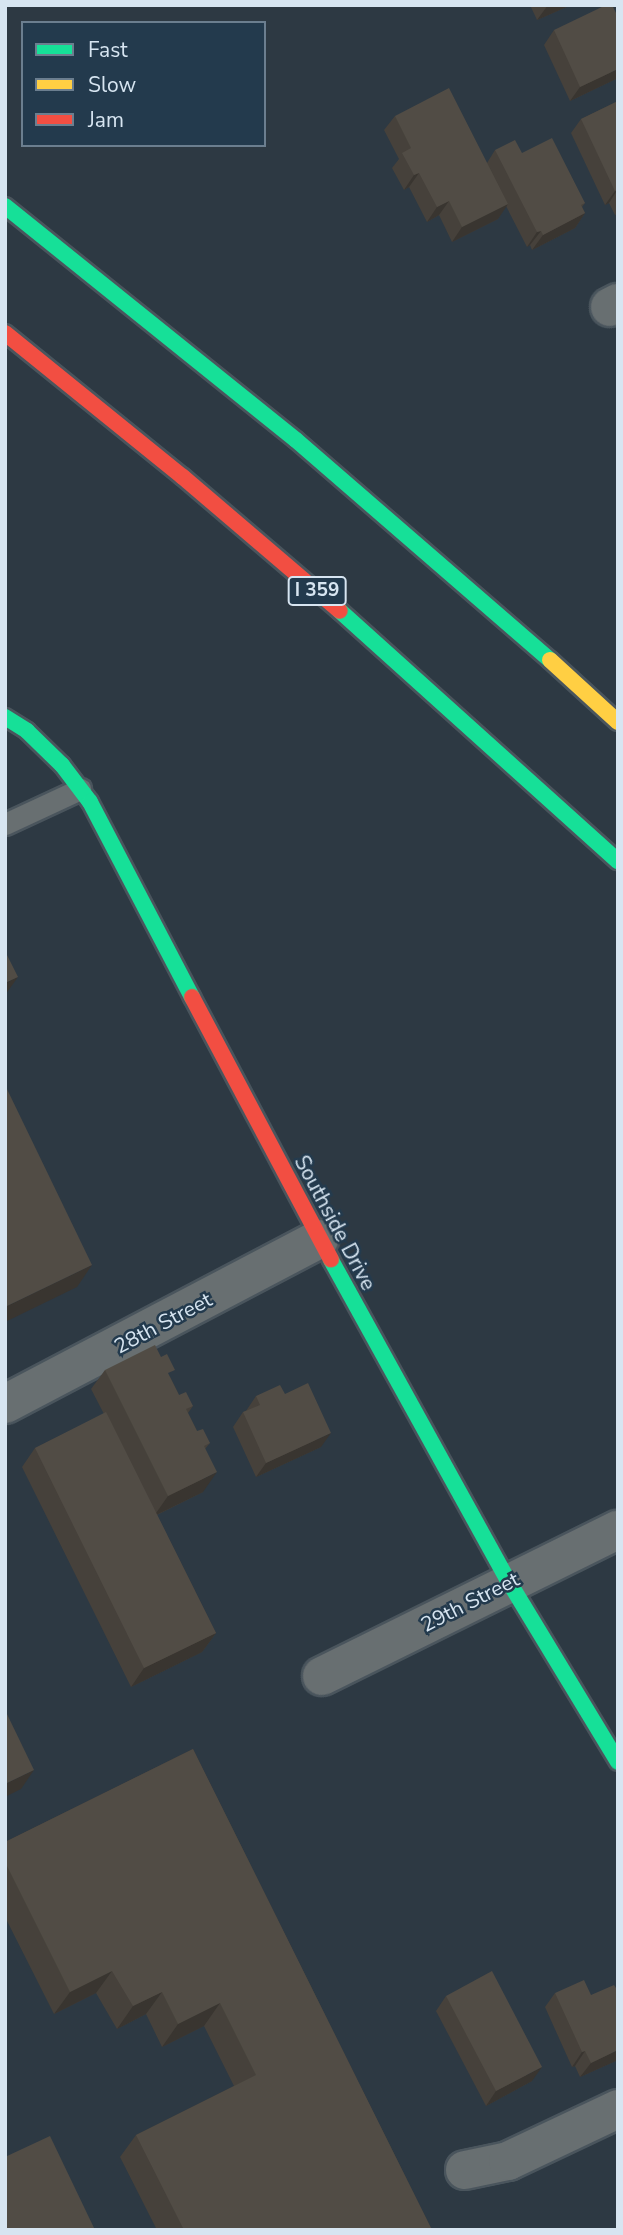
<!DOCTYPE html>
<html>
<head>
<meta charset="utf-8">
<style>
	body { margin:0 }
	#map { position:relative; width:623px; height:2235px; overflow:hidden; background:#2d3943; font-family:"Nunito Sans",sans-serif }
	div>[style] { position:absolute }
	[style*='--x'] { left:calc(var(--x)*1px); top:calc(var(--y)*1px); width:calc(var(--w)*1px); rotate:calc(var(--a)*1deg) }
	.roads { filter:drop-shadow(2px 0 #4a555d) drop-shadow(-2px 0 #4a555d) drop-shadow(0 2px #4a555d) drop-shadow(0 -2px #4a555d) }
	.lane>* { height:21px; margin:-10.5px; padding:0 10.5px; transform-origin:10.5px; border-radius:10.5px; background:#686f71 }
	.street>* { height:38px; margin:-19px; padding:0 19px; transform-origin:19px; border-radius:19px; background:#686f71 }
	.fast>* { height:16px; margin:-8px; padding:0 8px; transform-origin:8px; border-radius:8px; background:#16e098 }
	.slow>* { height:16px; margin:-8px; padding:0 8px; transform-origin:8px; border-radius:8px; background:#ffcf43 }
	.jam>* { height:16px; margin:-8px; padding:0 8px; transform-origin:8px; border-radius:8px; background:#f24e42 }
	.wall>* { inset:0; background:#46413b }
	.shaded-wall>* { inset:0; background:#393530 }
	.building>* { inset:0; background:#514c45 }
	span { translate:-50% -50%; white-space:nowrap; text-align:center; line-height:1.15; -webkit-text-stroke:5px #233a4d; paint-order:stroke }
	.shield-label span { padding:2px 5px; background:#233a4d; border:2px solid; border-radius:5px; -webkit-text-stroke-width:0 }
	.shield-label { font-size:19px; color:#d7e5f1; font-weight:700 }
	.street-label { font-size:21px; color:#d7e5f1 }
	.frame { position:absolute; inset:0; border:7px solid #d7e5f1; pointer-events:none }
	.legend { position:absolute; left:21px; top:21px; width:245px; height:126px; box-sizing:border-box; background:#233a4d; border:2px solid #6b7e8f; margin:0; padding:9px 12px; list-style:none; font-size:21px; color:#d7e5f1 }
	.legend li { display:flex; align-items:center; gap:14px; height:35px }
	.legend b { width:35px; border:2px solid #6b7e8f }
</style>
</head>
<body>
<div id="map">
	<div class="roads">
		<div class="lane">
			<i style="--x:5;--y:824;--w:83;--a:-25"></i>
		</div>
		<div class="street">
			<i style="--x:610;--y:307;--w:9;--a:-27"></i>
			<i style="--x:5;--y:1404;--w:355;--a:-27.7"></i>
			<i style="--x:322;--y:1676;--w:330;--a:-26.3"></i>
			<i style="--x:465;--y:2170;--w:44;--a:-11.8"></i>
			<i style="--x:508;--y:2161;--w:122;--a:-25.3"></i>
		</div>
		<div class="fast">
			<i style="--x:5;--y:206;--w:373;--a:38.8"></i>
			<i style="--x:296;--y:440;--w:336;--a:40.9"></i>
			<i style="--x:340;--y:611;--w:374;--a:42"></i>
			<i style="--x:5;--y:717;--w:26;--a:32"></i>
			<i style="--x:27;--y:731;--w:49;--a:44.2"></i>
			<i style="--x:62;--y:765;--w:46;--a:52.9"></i>
			<i style="--x:90;--y:802;--w:220;--a:62.4"></i>
			<i style="--x:331;--y:1260;--w:368;--a:61.1"></i>
			<i style="--x:509;--y:1582;--w:210;--a:58.8"></i>
		</div>
		<div class="slow">
			<i style="--x:550;--y:660;--w:92;--a:42.4"></i>
		</div>
		<div class="jam">
			<i style="--x:5;--y:333;--w:229;--a:39"></i>
			<i style="--x:183;--y:477;--w:206;--a:40.5"></i>
			<i style="--x:192;--y:997;--w:297;--a:62.1"></i>
		</div>
	</div>
	<div class="wall">
		<i style="clip-path:polygon(530px 5px,571px 5px,537px 20px)"></i>
		<i style="clip-path:polygon(554px 30px,618px 78px,570px 101px,544px 45px)"></i>
		<i style="clip-path:polygon(618px 101px,618px 214px,615px 215px,609px 203px,605px 205px,571px 133px,581px 119px)"></i>
		<i style="clip-path:polygon(395px 116px,487px 163px,495px 150px,522px 153px,585px 203px,582px 207px,585px 213px,575px 228px,532px 250px,530px 245px,527px 247px,506px 206px,498px 219px,452px 242px,439px 215px,427px 222px,409px 187px,404px 190px,392px 168px,399px 159px,384px 130px)"></i>
		<i style="clip-path:polygon(105px 1370px,170px 1377px,179px 1395px,193px 1406px,188px 1413px,197px 1431px,210px 1443px,205px 1449px,203px 1492px,157px 1515px,216px 1633px,202px 1652px,131px 1687px,22px 1467px,35px 1448px,104px 1414px,91px 1389px)"></i>
		<i style="clip-path:polygon(285px 1394px,321px 1447px,256px 1477px,233px 1427px,243px 1412px,246px 1411px,256px 1396px)"></i>
		<i style="clip-path:polygon(193px 1749px,432px 2230px,157px 2230px,120px 2157px,136px 2135px,234px 2086px,204px 2026px,162px 2047px,146px 2014px,117px 2029px,96px 1993px,54px 2014px,5px 1917px,5px 1842px)"></i>
		<i style="clip-path:polygon(555px 1993px,618px 2060px,580px 2077px,575px 2066px,572px 2067px,545px 2007px)"></i>
		<i style="clip-path:polygon(446px 1996px,532px 2081px,486px 2106px,436px 2011px)"></i>
	</div>
	<div class="shaded-wall">
		<i style="clip-path:polygon(548px 5px,571px 5px,537px 20px)"></i>
		<i style="clip-path:polygon(618px 69px,618px 78px,570px 101px,580px 87px)"></i>
		<i style="clip-path:polygon(419px 173px,409px 187px,404px 190px,414px 175px)"></i>
		<i style="clip-path:polygon(618px 189px,609px 203px,605px 205px,615px 191px)"></i>
		<i style="clip-path:polygon(449px 201px,439px 215px,427px 222px,437px 207px)"></i>
		<i style="clip-path:polygon(508px 204px,498px 219px,452px 242px,462px 227px)"></i>
		<i style="clip-path:polygon(585px 213px,575px 228px,532px 250px,543px 235px)"></i>
		<i style="clip-path:polygon(541px 231px,530px 245px,527px 247px,537px 232px)"></i>
		<i style="clip-path:polygon(18px 977px,5px 995px,5px 983px)"></i>
		<i style="clip-path:polygon(92px 1265px,77px 1287px,5px 1322px,5px 1307px)"></i>
		<i style="clip-path:polygon(331px 1433px,321px 1447px,256px 1477px,266px 1463px)"></i>
		<i style="clip-path:polygon(217px 1472px,203px 1492px,154px 1516px,168px 1496px)"></i>
		<i style="clip-path:polygon(216px 1633px,202px 1652px,131px 1687px,144px 1668px)"></i>
		<i style="clip-path:polygon(34px 1770px,21px 1789px,5px 1797px,5px 1784px)"></i>
		<i style="clip-path:polygon(112px 1971px,96px 1993px,54px 2014px,70px 1992px)"></i>
		<i style="clip-path:polygon(162px 1992px,146px 2014px,117px 2029px,133px 2006px)"></i>
		<i style="clip-path:polygon(220px 2003px,204px 2026px,162px 2047px,178px 2024px)"></i>
		<i style="clip-path:polygon(618px 2050px,618px 2060px,580px 2077px,591px 2063px)"></i>
		<i style="clip-path:polygon(585px 2051px,575px 2066px,572px 2067px,582px 2052px)"></i>
		<i style="clip-path:polygon(542px 2067px,532px 2081px,486px 2106px,496px 2091px)"></i>
	</div>
	<div class="building">
		<i style="clip-path:polygon(606px 5px,612px 5px,618px 17px,618px 69px,580px 87px,554px 30px)"></i>
		<i style="clip-path:polygon(449px 88px,508px 204px,462px 227px,449px 201px,437px 207px,419px 173px,414px 175px,402px 153px,411px 148px,395px 116px)"></i>
		<i style="clip-path:polygon(618px 101px,618px 189px,615px 191px,581px 119px)"></i>
		<i style="clip-path:polygon(552px 138px,585px 203px,581px 205px,585px 213px,543px 235px,541px 231px,537px 232px,495px 150px,515px 140px,522px 153px)"></i>
		<i style="clip-path:polygon(5px 951px,18px 977px,5px 983px)"></i>
		<i style="clip-path:polygon(5px 1085px,92px 1265px,5px 1307px)"></i>
		<i style="clip-path:polygon(155px 1345px,161px 1357px,167px 1354px,175px 1370px,168px 1373px,179px 1395px,186px 1392px,193px 1406px,186px 1409px,197px 1431px,203px 1429px,210px 1443px,204px 1446px,217px 1472px,168px 1496px,105px 1370px)"></i>
		<i style="clip-path:polygon(308px 1383px,331px 1433px,266px 1463px,243px 1412px,260px 1405px,256px 1396px,280px 1385px,285px 1394px)"></i>
		<i style="clip-path:polygon(106px 1412px,216px 1633px,144px 1668px,35px 1448px)"></i>
		<i style="clip-path:polygon(5px 1710px,34px 1770px,5px 1784px)"></i>
		<i style="clip-path:polygon(193px 1749px,432px 2230px,184px 2230px,136px 2135px,256px 2075px,220px 2003px,178px 2024px,162px 1992px,133px 2006px,112px 1971px,70px 1992px,5px 1862px,5px 1842px)"></i>
		<i style="clip-path:polygon(492px 1971px,542px 2067px,496px 2091px,446px 1996px)"></i>
		<i style="clip-path:polygon(584px 1980px,591px 1995px,614px 1985px,618px 1991px,618px 2050px,591px 2063px,585px 2051px,582px 2052px,555px 1993px)"></i>
		<i style="clip-path:polygon(50px 2136px,95px 2230px,5px 2230px,5px 2157px)"></i>
	</div>
	<div class="shield-label">
		<span style="left:317px;top:591px">I 359</span>
	</div>
	<div class="street-label">
		<span style="left:335px;top:1223px;rotate:62deg">Southside Drive</span>
		<span style="left:163px;top:1323px;rotate:-28deg">28th Street</span>
		<span style="left:470px;top:1602px;rotate:-27deg">29th Street</span>
	</div>
	<div class="frame"></div>
	<ul class="legend">
	<li><b style="height:9px;background:#16e098"></b>Fast</li>
	<li><b style="height:9px;background:#ffcf43"></b>Slow</li>
	<li><b style="height:9px;background:#f24e42"></b>Jam</li>
	</ul>
</div>
</body>
</html>
